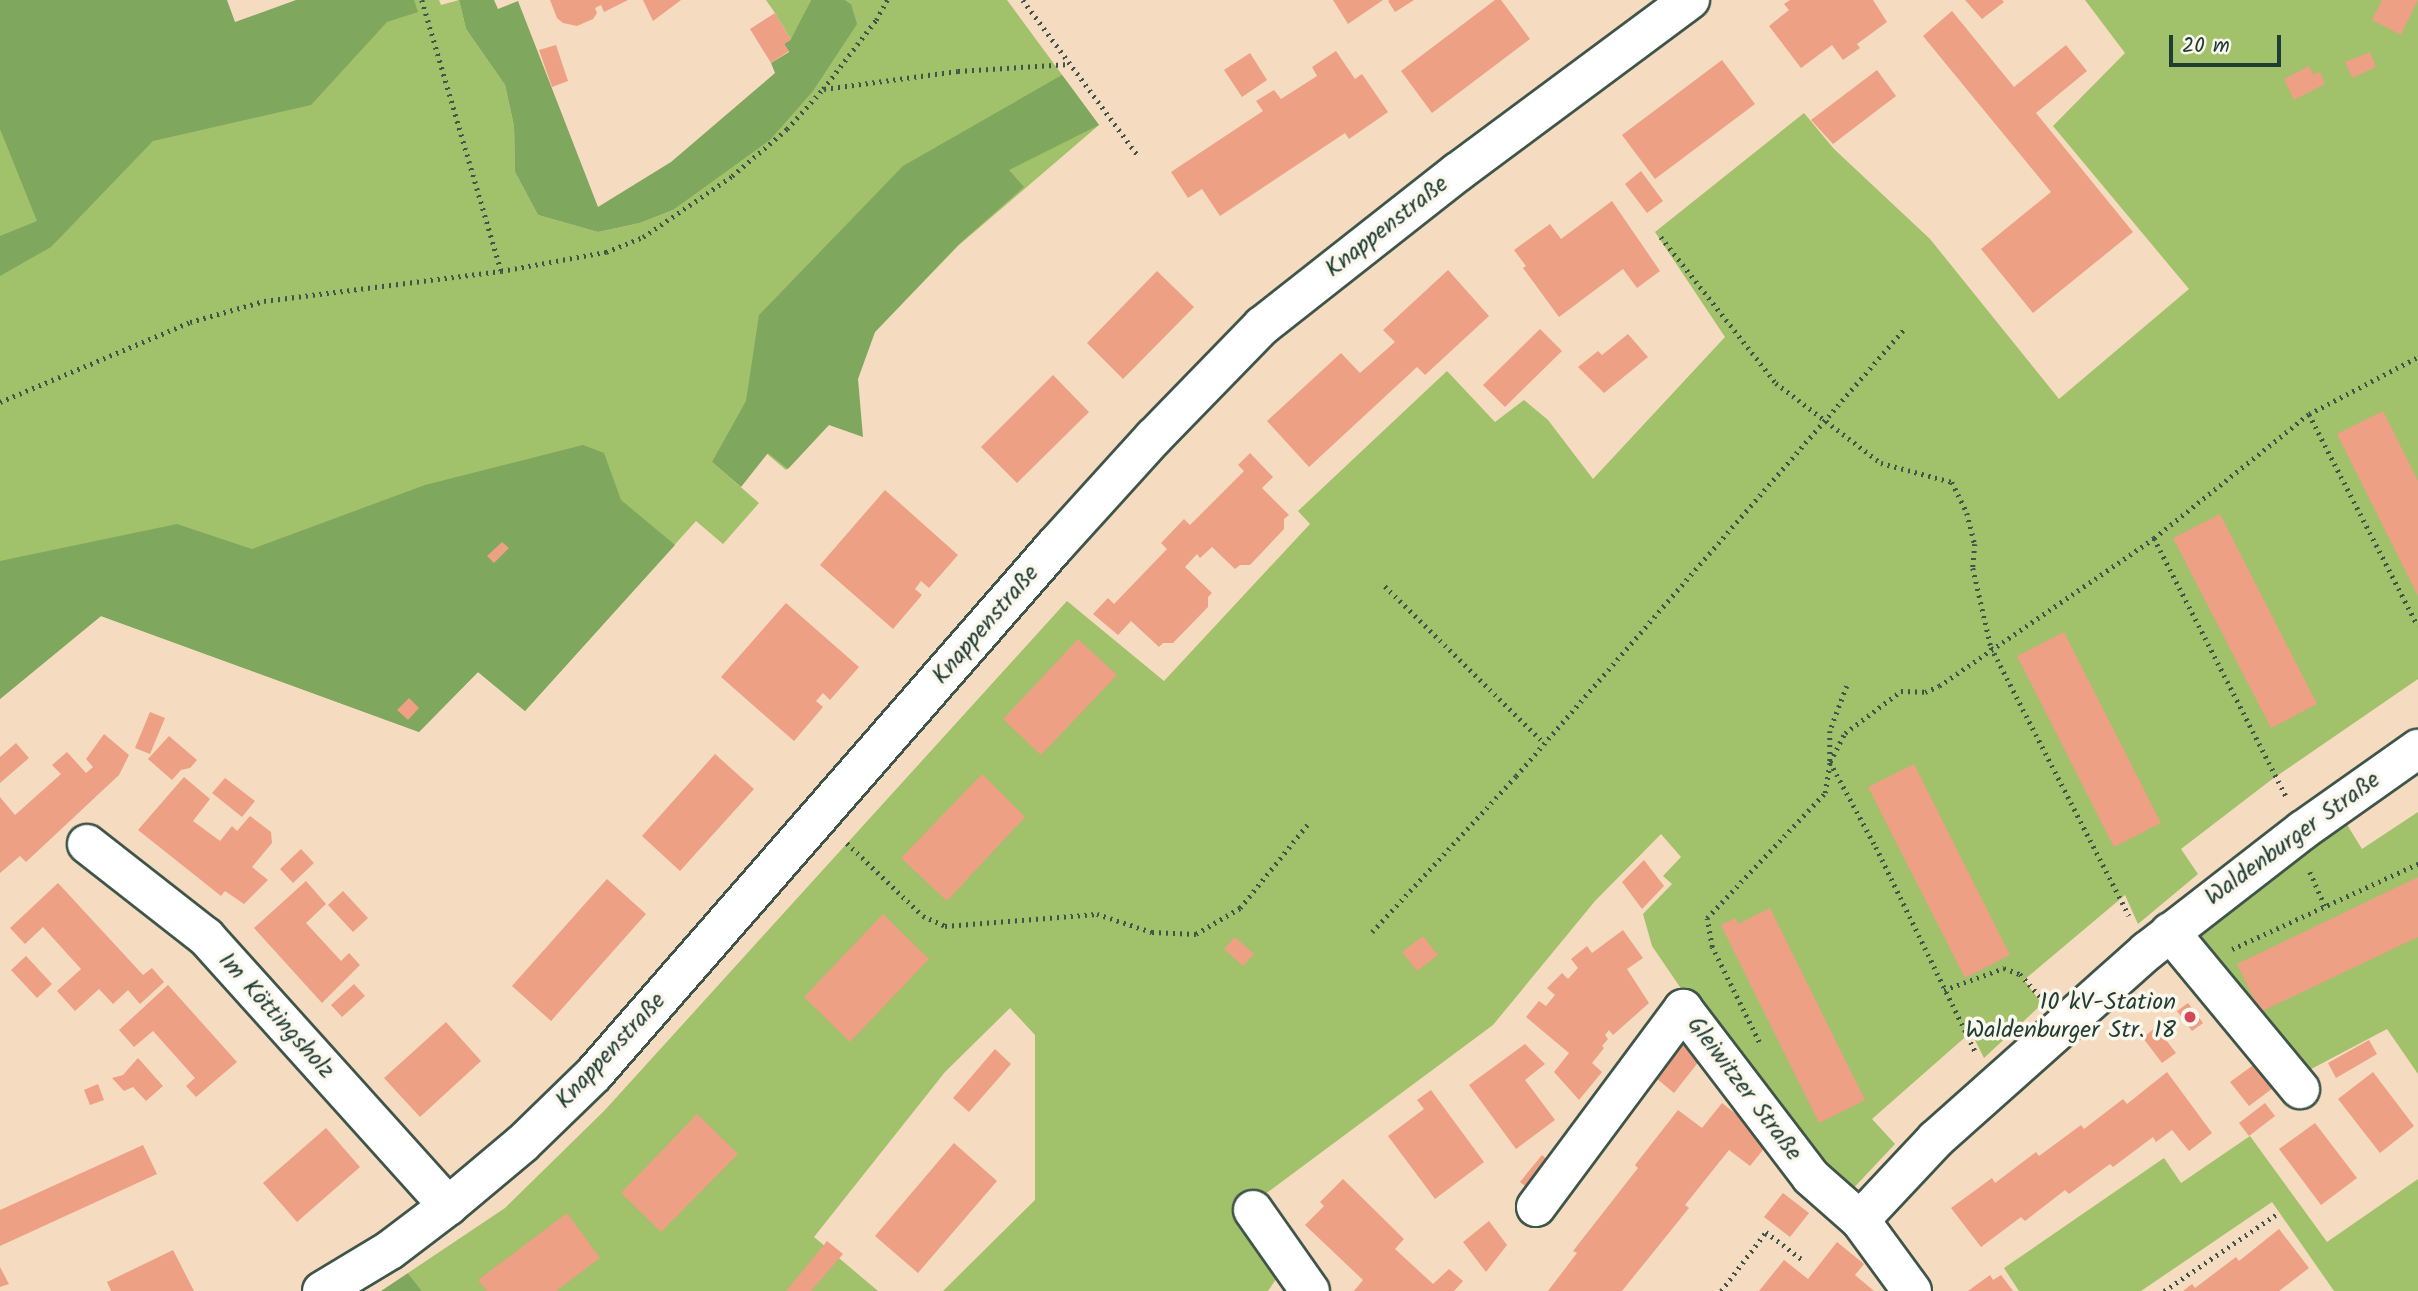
<!DOCTYPE html>
<html>
<head>
<meta charset="utf-8">
<style>
	body { margin:0 }
	#map { position:relative; width:2418px; height:1291px; overflow:hidden; background:#f5dbbf; font-family:Kalam,sans-serif }
	div>[style] { position:absolute }
	[style*='--x'] { left:calc(var(--x)*1px); top:calc(var(--y)*1px); width:calc(var(--w)*1px); rotate:calc(var(--a)*1deg) }
	.green>* { inset:0; background:#a1c16a }
	.forest>* { inset:0; background:#80a75e }
	.building>* { inset:0; background:#eda084 }
	.path>* { height:4.5px; margin-top:-2.25px; transform-origin:0; background:repeating-linear-gradient(90deg,#3f5549 0 2px,transparent 0 7px) }
	.roads { filter:drop-shadow(2px 0 #3f5549) drop-shadow(-2px 0 #3f5549) drop-shadow(0 2px #3f5549) drop-shadow(0 -2px #3f5549) }
	.minor>* { height:38px; margin:-19px; padding:0 19px; transform-origin:19px; border-radius:19px; background:#fff }
	.dots>* { width:19px; height:19px; translate:-50% -50%; box-sizing:border-box; border:4px solid #fbf7ec; border-radius:50% }
	span { translate:-50% -50%; white-space:nowrap; text-align:center; line-height:1.15; -webkit-text-stroke:7px #fbf7ec; paint-order:stroke }
	.street-label { font-size:24px; color:#1f3d34 }
	.poi-label { font-size:24px; color:#1f3d34 }
	.right { translate:-100% -50%; text-align:right }
	.scale { position:absolute; left:2169px; top:35px; width:112px; height:32px; box-sizing:border-box; border:4px solid #1f3d34; border-top:0; padding-left:9px; font-size:21px; line-height:24px; white-space:nowrap; color:#1f3d34; -webkit-text-stroke:5px #fbf7ec; paint-order:stroke }
</style>
</head>
<body>
<div id="map">
	<div class="green">
		<i style="clip-path:polygon(0 0,63px 103px,335px 0,439px 0,441px 5px,459px 0,466px 29px,505px 85px,514px 126px,515px 172px,538px 215px,598px 232px,640px 223px,673px 210px,690px 196px,851px 4px,845px 0,1007px 0,1099px 125px,959px 245px,875px 332px,827px 424px,786px 470px,766px 453px,712px 462px,759px 503px,723px 544px,696px 521px,525px 711px,478px 672px,419px 732px,101px 616px,0 699px)"></i>
		<i style="clip-path:polygon(766px 0,811px 0,791px 40px,775px 13px)"></i>
		<i style="clip-path:polygon(2085px 0,2418px 0,2418px 679px,2271px 780px,2181px 849px,2198px 874px,2138px 924px,2125px 895px,2024px 980px,2042px 1004px,1984px 1058px,1971px 1032px,1872px 1119px,1895px 1144px,1848px 1194px,1699px 1015px,1652px 946px,1643px 914px,1672px 884px,1663px 876px,1681px 857px,1661px 834px,1595px 901px,1493px 1025px,1237px 1215px,1281px 1272px,1268px 1291px,943px 1291px,1035px 1200px,1035px 1035px,1010px 1008px,945px 1072px,814px 1237px,878px 1291px,422px 1291px,408px 1273px,505px 1208px,605px 1110px,1067px 601px,1164px 681px,1310px 524px,1298px 511px,1447px 371px,1495px 422px,1524px 400px,1548px 420px,1593px 479px,1725px 337px,1655px 232px,1804px 113px,1834px 149px,1930px 239px,2059px 399px,2189px 289px,2053px 126px,2125px 53px)"></i>
		<i style="clip-path:polygon(2418px 812px,2418px 1074px,2387px 1029px,2298px 1076px,2194px 940px,2346px 823px,2362px 849px)"></i>
		<i style="clip-path:polygon(2250px 1136px,2327px 1242px,2418px 1179px,2418px 1291px,2334px 1291px,2272px 1202px,2141px 1291px,2019px 1291px,2004px 1268px,2164px 1158px,2181px 1183px)"></i>
	</div>
	<div class="forest">
		<i style="clip-path:polygon(0 0,227px 0,235px 22px,296px 0,414px 0,418px 12px,387px 22px,311px 105px,153px 141px,51px 247px,0 276px,0 236px,37px 221px,0 129px)"></i>
		<i style="clip-path:polygon(459px 0,494px 0,498px 9px,518px 1px,598px 207px,671px 162px,775px 73px,771px 63px,789px 52px,784px 44px,791px 39px,811px 0,845px 0,851px 4px,857px 24px,813px 91px,770px 140px,673px 210px,640px 223px,598px 232px,538px 215px,515px 172px,514px 126px,505px 85px,466px 29px)"></i>
		<i style="clip-path:polygon(1062px 75px,1099px 125px,1009px 170px,1024px 187px,958px 245px,875px 332px,858px 379px,863px 437px,829px 425px,788px 469px,768px 453px,741px 487px,712px 462px,746px 401px,759px 315px,903px 166px)"></i>
		<i style="clip-path:polygon(583px 445px,604px 453px,621px 500px,675px 545px,525px 711px,478px 672px,419px 732px,101px 616px,0 699px,0 561px,177px 524px,252px 549px,425px 485px)"></i>
		<i style="clip-path:polygon(408px 1273px,422px 1291px,381px 1291px)"></i>
	</div>
	<div class="building">
		<i style="clip-path:polygon(550px 0,628px 0,604px 12px,601px 5px,595px 8px,597px 13px,593px 19px,577px 26px,563px 23px,557px 18px)"></i>
		<i style="clip-path:polygon(643px 0,681px 0,653px 21px)"></i>
		<i style="clip-path:polygon(1333px 0,1383px 0,1348px 24px)"></i>
		<i style="clip-path:polygon(1390px 0,1414px 0,1395px 12px,1388px 1px)"></i>
		<i style="clip-path:polygon(1495px 0,1501px 0,1530px 39px,1432px 113px,1401px 71px)"></i>
		<i style="clip-path:polygon(1790px 0,1873px 0,1887px 22px,1857px 44px,1860px 48px,1843px 60px,1832px 45px,1801px 68px,1769px 26px,1789px 10px,1784px 4px)"></i>
		<i style="clip-path:polygon(1965px 0,2002px 0,2004px 2px,1982px 19px)"></i>
		<i style="clip-path:polygon(2382px 0,2418px 0,2401px 35px,2372px 20px)"></i>
		<i style="clip-path:polygon(1952px 11px,2014px 87px,2066px 45px,2087px 71px,2036px 113px,2133px 232px,2033px 313px,1981px 249px,2051px 192px,1923px 36px)"></i>
		<i style="clip-path:polygon(775px 13px,791px 40px,784px 44px,789px 51px,771px 63px,750px 29px)"></i>
		<i style="clip-path:polygon(556px 45px,568px 81px,552px 87px,539px 50px)"></i>
		<i style="clip-path:polygon(1336px 51px,1355px 79px,1362px 74px,1388px 112px,1349px 139px,1345px 133px,1220px 216px,1202px 189px,1188px 198px,1171px 172px,1263px 111px,1256px 101px,1274px 90px,1281px 99px,1317px 76px,1312px 67px)"></i>
		<i style="clip-path:polygon(2370px 52px,2376px 67px,2352px 78px,2345px 62px)"></i>
		<i style="clip-path:polygon(1250px 53px,1267px 80px,1242px 97px,1224px 70px)"></i>
		<i style="clip-path:polygon(1722px 60px,1755px 104px,1655px 179px,1622px 135px)"></i>
		<i style="clip-path:polygon(2309px 66px,2313px 74px,2320px 72px,2325px 84px,2294px 100px,2284px 79px)"></i>
		<i style="clip-path:polygon(1877px 70px,1896px 96px,1833px 144px,1811px 120px)"></i>
		<i style="clip-path:polygon(1641px 171px,1663px 201px,1647px 213px,1625px 184px)"></i>
		<i style="clip-path:polygon(1612px 201px,1660px 271px,1637px 288px,1623px 269px,1559px 317px,1523px 268px,1526px 266px,1514px 250px,1550px 224px,1561px 239px)"></i>
		<i style="clip-path:polygon(1448px 270px,1489px 316px,1425px 375px,1417px 367px,1309px 467px,1267px 421px,1341px 353px,1360px 373px,1395px 342px,1383px 330px)"></i>
		<i style="clip-path:polygon(1157px 271px,1194px 307px,1123px 379px,1087px 343px)"></i>
		<i style="clip-path:polygon(1540px 329px,1562px 351px,1505px 407px,1483px 385px)"></i>
		<i style="clip-path:polygon(1628px 334px,1648px 357px,1604px 393px,1578px 367px,1598px 351px,1602px 355px)"></i>
		<i style="clip-path:polygon(1053px 375px,1089px 412px,1017px 483px,981px 447px)"></i>
		<i style="clip-path:polygon(2383px 411px,2418px 481px,2418px 596px,2337px 434px)"></i>
		<i style="clip-path:polygon(1250px 453px,1273px 477px,1262px 488px,1289px 515px,1284px 519px,1284px 529px,1250px 565px,1240px 565px,1235px 569px,1212px 547px,1200px 558px,1197px 554px,1185px 567px,1212px 593px,1208px 597px,1208px 607px,1173px 643px,1163px 643px,1159px 647px,1131px 621px,1118px 635px,1093px 614px,1108px 598px,1114px 604px,1167px 549px,1161px 543px,1184px 519px,1190px 525px,1244px 471px,1238px 465px)"></i>
		<i style="clip-path:polygon(885px 490px,958px 555px,929px 588px,921px 581px,915px 589px,922px 595px,893px 629px,820px 565px)"></i>
		<i style="clip-path:polygon(2220px 514px,2317px 704px,2271px 728px,2173px 538px)"></i>
		<i style="clip-path:polygon(502px 542px,509px 548px,494px 563px,487px 556px)"></i>
		<i style="clip-path:polygon(786px 603px,859px 667px,830px 700px,823px 693px,816px 701px,823px 707px,794px 741px,721px 677px)"></i>
		<i style="clip-path:polygon(2064px 632px,2161px 823px,2114px 847px,2017px 656px)"></i>
		<i style="clip-path:polygon(1078px 639px,1117px 675px,1041px 755px,1003px 719px)"></i>
		<i style="clip-path:polygon(409px 698px,419px 708px,408px 720px,397px 710px)"></i>
		<i style="clip-path:polygon(150px 712px,165px 718px,150px 754px,135px 748px)"></i>
		<i style="clip-path:polygon(104px 734px,129px 755px,119px 775px,26px 862px,20px 856px,0 873px,0 797px,15px 815px,61px 774px,52px 765px,67px 752px,86px 773px,93px 767px,86px 759px)"></i>
		<i style="clip-path:polygon(169px 736px,197px 760px,190px 768px,181px 770px,172px 780px,148px 759px)"></i>
		<i style="clip-path:polygon(16px 743px,29px 758px,0 783px,0 757px)"></i>
		<i style="clip-path:polygon(715px 754px,754px 789px,680px 871px,642px 836px)"></i>
		<i style="clip-path:polygon(1914px 764px,2010px 955px,1965px 978px,1868px 787px)"></i>
		<i style="clip-path:polygon(982px 774px,1025px 817px,947px 901px,901px 858px)"></i>
		<i style="clip-path:polygon(184px 777px,210px 799px,193px 821px,220px 841px,232px 826px,237px 831px,250px 816px,271px 832px,272px 843px,252px 867px,268px 880px,244px 904px,225px 891px,221px 896px,138px 830px)"></i>
		<i style="clip-path:polygon(225px 778px,255px 801px,242px 817px,212px 793px)"></i>
		<i style="clip-path:polygon(301px 849px,314px 863px,293px 883px,280px 869px)"></i>
		<i style="clip-path:polygon(1644px 860px,1664px 886px,1642px 909px,1622px 882px)"></i>
		<i style="clip-path:polygon(2418px 877px,2418px 937px,2260px 1012px,2237px 964px)"></i>
		<i style="clip-path:polygon(607px 879px,646px 914px,551px 1021px,512px 986px)"></i>
		<i style="clip-path:polygon(306px 881px,326px 904px,306px 923px,341px 961px,349px 953px,360px 965px,322px 1003px,254px 928px)"></i>
		<i style="clip-path:polygon(58px 883px,143px 975px,152px 968px,164px 982px,140px 1004px,128px 990px,113px 1004px,99px 989px,75px 1011px,57px 991px,81px 969px,43px 927px,25px 944px,10px 928px)"></i>
		<i style="clip-path:polygon(343px 891px,368px 918px,353px 932px,328px 905px)"></i>
		<i style="clip-path:polygon(1770px 908px,1865px 1100px,1819px 1123px,1721px 925px,1735px 918px,1738px 924px)"></i>
		<i style="clip-path:polygon(883px 914px,929px 959px,850px 1042px,804px 997px)"></i>
		<i style="clip-path:polygon(1623px 930px,1643px 958px,1627px 969px,1649px 1003px,1613px 1035px,1609px 1030px,1605px 1035px,1608px 1039px,1602px 1046px,1604px 1048px,1592px 1063px,1602px 1072px,1579px 1100px,1554px 1072px,1569px 1053px,1526px 1017px,1539px 1001px,1546px 1006px,1555px 995px,1547px 988px,1562px 973px,1568px 979px,1578px 968px,1571px 959px,1587px 946px,1592px 953px)"></i>
		<i style="clip-path:polygon(1423px 936px,1438px 955px,1417px 971px,1402px 952px)"></i>
		<i style="clip-path:polygon(1235px 937px,1254px 954px,1243px 966px,1224px 949px)"></i>
		<i style="clip-path:polygon(26px 956px,52px 984px,37px 998px,11px 970px)"></i>
		<i style="clip-path:polygon(354px 984px,365px 996px,342px 1017px,331px 1005px)"></i>
		<i style="clip-path:polygon(168px 985px,237px 1062px,196px 1097px,186px 1086px,195px 1078px,153px 1031px,134px 1047px,119px 1030px)"></i>
		<i style="clip-path:polygon(2188px 1003px,2203px 1023px,2192px 1031px,2177px 1011px)"></i>
		<i style="clip-path:polygon(446px 1022px,481px 1061px,420px 1117px,384px 1078px)"></i>
		<i style="clip-path:polygon(2156px 1027px,2176px 1053px,2162px 1063px,2143px 1038px)"></i>
		<i style="clip-path:polygon(1680px 1036px,1704px 1055px,1674px 1093px,1650px 1073px)"></i>
		<i style="clip-path:polygon(2369px 1040px,2377px 1054px,2336px 1078px,2328px 1063px)"></i>
		<i style="clip-path:polygon(1525px 1044px,1545px 1064px,1525px 1080px,1555px 1120px,1516px 1149px,1469px 1085px)"></i>
		<i style="clip-path:polygon(995px 1049px,1011px 1064px,969px 1112px,953px 1098px)"></i>
		<i style="clip-path:polygon(138px 1058px,163px 1086px,146px 1101px,133px 1087px,124px 1091px,112px 1078px,123px 1075px)"></i>
		<i style="clip-path:polygon(2263px 1058px,2281px 1082px,2249px 1106px,2230px 1082px)"></i>
		<i style="clip-path:polygon(2167px 1072px,2212px 1133px,2189px 1151px,2172px 1130px,2156px 1142px,2153px 1137px,2113px 1167px,2110px 1164px,2069px 1194px,2065px 1190px,2025px 1221px,2021px 1217px,1981px 1247px,1951px 1208px,1992px 1178px,1995px 1183px,2036px 1152px,2039px 1156px,2081px 1125px,2084px 1129px,2123px 1099px,2127px 1104px)"></i>
		<i style="clip-path:polygon(2373px 1072px,2414px 1126px,2380px 1153px,2338px 1099px)"></i>
		<i style="clip-path:polygon(98px 1084px,104px 1100px,90px 1105px,84px 1090px)"></i>
		<i style="clip-path:polygon(1431px 1090px,1484px 1162px,1435px 1199px,1388px 1136px,1424px 1109px,1417px 1100px)"></i>
		<i style="clip-path:polygon(1722px 1103px,1770px 1141px,1750px 1166px,1729px 1150px,1685px 1205px,1689px 1208px,1622px 1291px,1548px 1291px,1577px 1253px,1573px 1251px,1638px 1168px,1635px 1165px,1678px 1110px,1702px 1128px)"></i>
		<i style="clip-path:polygon(2265px 1103px,2275px 1116px,2249px 1136px,2239px 1123px)"></i>
		<i style="clip-path:polygon(697px 1114px,738px 1154px,661px 1232px,621px 1193px)"></i>
		<i style="clip-path:polygon(2315px 1123px,2357px 1178px,2321px 1205px,2279px 1149px)"></i>
		<i style="clip-path:polygon(326px 1128px,360px 1167px,297px 1222px,263px 1183px)"></i>
		<i style="clip-path:polygon(954px 1143px,997px 1181px,918px 1273px,875px 1236px)"></i>
		<i style="clip-path:polygon(143px 1145px,157px 1174px,0 1246px,0 1210px)"></i>
		<i style="clip-path:polygon(1542px 1155px,1555px 1167px,1534px 1193px,1520px 1182px)"></i>
		<i style="clip-path:polygon(1343px 1179px,1404px 1239px,1395px 1249px,1433px 1284px,1449px 1269px,1463px 1281px,1454px 1291px,1354px 1291px,1363px 1280px,1305px 1225px,1324px 1206px,1320px 1202px)"></i>
		<i style="clip-path:polygon(1783px 1193px,1809px 1213px,1790px 1237px,1764px 1217px)"></i>
		<i style="clip-path:polygon(567px 1213px,600px 1258px,556px 1291px,487px 1291px,478px 1280px)"></i>
		<i style="clip-path:polygon(1489px 1221px,1507px 1245px,1486px 1272px,1463px 1242px)"></i>
		<i style="clip-path:polygon(2279px 1229px,2309px 1268px,2279px 1291px,2183px 1291px,2192px 1284px,2195px 1288px,2236px 1257px,2239px 1261px)"></i>
		<i style="clip-path:polygon(827px 1241px,843px 1254px,811px 1291px,786px 1291px)"></i>
		<i style="clip-path:polygon(1837px 1242px,1864px 1264px,1855px 1275px,1874px 1291px,1759px 1291px,1784px 1260px,1808px 1279px)"></i>
		<i style="clip-path:polygon(173px 1250px,194px 1291px,111px 1291px,107px 1282px)"></i>
		<i style="clip-path:polygon(0 1267px,9px 1284px,0 1287px)"></i>
		<i style="clip-path:polygon(1990px 1275px,1993px 1280px,2001px 1275px,2013px 1291px,1968px 1291px)"></i>
	</div>
	<div class="path">
		<i style="--x:422;--y:0;--w:282;--a:73.7"></i>
		<i style="--x:1023;--y:0;--w:195;--a:53.5"></i>
		<i style="--x:824;--y:89;--w:135;--a:-7.7"></i>
		<i style="--x:958;--y:71;--w:112;--a:-3.6"></i>
		<i style="--x:1661;--y:237;--w:186;--a:51.8"></i>
		<i style="--x:1776;--y:383;--w:132;--a:37.3"></i>
		<i style="--x:1881;--y:463;--w:73;--a:15"></i>
		<i style="--x:1952;--y:482;--w:34;--a:64"></i>
		<i style="--x:1967;--y:513;--w:32;--a:76"></i>
		<i style="--x:1975;--y:544;--w:24;--a:95"></i>
		<i style="--x:1973;--y:568;--w:81;--a:77.2"></i>
		<i style="--x:1991;--y:647;--w:302;--a:62.8"></i>
		<i style="--x:0;--y:402;--w:206;--a:-22.8"></i>
		<i style="--x:190;--y:322;--w:77;--a:-15.8"></i>
		<i style="--x:264;--y:301;--w:239;--a:-7.2"></i>
		<i style="--x:501;--y:271;--w:107;--a:-10.3"></i>
		<i style="--x:606;--y:252;--w:40;--a:-22"></i>
		<i style="--x:643;--y:237;--w:108;--a:-34.4"></i>
		<i style="--x:732;--y:176;--w:72;--a:-40.5"></i>
		<i style="--x:787;--y:129;--w:54;--a:-48"></i>
		<i style="--x:823;--y:89;--w:87;--a:-52.5"></i>
		<i style="--x:876;--y:20;--w:23;--a:-61"></i>
		<i style="--x:2309;--y:414;--w:238;--a:62.8"></i>
		<i style="--x:2154;--y:538;--w:290;--a:62.9"></i>
		<i style="--x:1385;--y:586;--w:223;--a:44.6"></i>
		<i style="--x:1847;--y:686;--w:48;--a:110.7"></i>
		<i style="--x:1830;--y:731;--w:31;--a:90"></i>
		<i style="--x:1830;--y:762;--w:97;--a:61.6"></i>
		<i style="--x:1876;--y:847;--w:229;--a:64.1"></i>
		<i style="--x:847;--y:843;--w:105;--a:43.8"></i>
		<i style="--x:923;--y:916;--w:24;--a:24"></i>
		<i style="--x:945;--y:926;--w:152;--a:-4.5"></i>
		<i style="--x:1097;--y:914;--w:58;--a:18.1"></i>
		<i style="--x:1152;--y:932;--w:44;--a:2.6"></i>
		<i style="--x:1196;--y:934;--w:51;--a:-30.6"></i>
		<i style="--x:1240;--y:908;--w:107;--a:-51.1"></i>
		<i style="--x:2310;--y:872;--w:37;--a:66"></i>
		<i style="--x:1372;--y:932;--w:212;--a:-47.3"></i>
		<i style="--x:1516;--y:776;--w:593;--a:-49.03"></i>
		<i style="--x:2232;--y:949;--w:205;--a:-24.6"></i>
		<i style="--x:1944;--y:990;--w:64;--a:-20.1"></i>
		<i style="--x:2004;--y:968;--w:17;--a:21"></i>
		<i style="--x:2020;--y:974;--w:30;--a:48"></i>
		<i style="--x:1759;--y:1042;--w:106;--a:-116.3"></i>
		<i style="--x:1712;--y:947;--w:29;--a:-100"></i>
		<i style="--x:1707;--y:918;--w:172;--a:-46.7"></i>
		<i style="--x:1825;--y:793;--w:31;--a:-81"></i>
		<i style="--x:1830;--y:762;--w:33;--a:-63"></i>
		<i style="--x:1845;--y:733;--w:70;--a:-36.9"></i>
		<i style="--x:1901;--y:691;--w:24;--a:2"></i>
		<i style="--x:1925;--y:692;--w:15;--a:-23"></i>
		<i style="--x:1939;--y:686;--w:261;--a:-34.5"></i>
		<i style="--x:2154;--y:538;--w:198;--a:-38.7"></i>
		<i style="--x:2309;--y:414;--w:123;--a:-27.6"></i>
		<i style="--x:1721;--y:1291;--w:74;--a:-52.7"></i>
		<i style="--x:1766;--y:1232;--w:48;--a:37.3"></i>
		<i style="--x:2164;--y:1291;--w:137;--a:-34.3"></i>
	</div>
	<div class="roads">
		<div class="minor">
			<i style="--x:87;--y:844;--w:151;--a:38"></i>
			<i style="--x:206;--y:937;--w:362;--a:48"></i>
			<i style="--x:2170;--y:932;--w:204;--a:50.4"></i>
			<i style="--x:1536;--y:1207;--w:247;--a:-53.4"></i>
			<i style="--x:1683;--y:1009;--w:211;--a:52.7"></i>
			<i style="--x:1811;--y:1177;--w:65;--a:41.3"></i>
			<i style="--x:1860;--y:1220;--w:88;--a:53.8"></i>
			<i style="--x:1253;--y:1210;--w:99;--a:54.9"></i>
			<i style="--x:1860;--y:1220;--w:111;--a:-46.8"></i>
			<i style="--x:1936;--y:1139;--w:283;--a:-41.7"></i>
			<i style="--x:2147;--y:951;--w:197;--a:-37.8"></i>
			<i style="--x:2303;--y:830;--w:141;--a:-35.2"></i>
			<i style="--x:322;--y:1291;--w:79;--a:-31.1"></i>
			<i style="--x:390;--y:1250;--w:73;--a:-37.2"></i>
			<i style="--x:448;--y:1206;--w:97;--a:-40"></i>
			<i style="--x:522;--y:1144;--w:100;--a:-44.2"></i>
			<i style="--x:594;--y:1074;--w:701;--a:-48.88"></i>
			<i style="--x:1055;--y:546;--w:147;--a:-47.8"></i>
			<i style="--x:1154;--y:437;--w:155;--a:-45.8"></i>
			<i style="--x:1262;--y:326;--w:249;--a:-38.2"></i>
			<i style="--x:1458;--y:172;--w:289;--a:-36.6"></i>
		</div>
	</div>
	<div class="dots">
		<i style="left:2190px;top:1017px;background:#d1495b"></i>
	</div>
	<div class="street-label">
		<span style="left:1387px;top:227px;rotate:-38deg">Knappenstraße</span>
		<span style="left:986px;top:625px;rotate:-49deg">Knappenstraße</span>
		<span style="left:2293px;top:839px;rotate:-36deg">Waldenburger Straße</span>
		<span style="left:276px;top:1016px;rotate:48deg">Im Köttingsholz</span>
		<span style="left:611px;top:1051px;rotate:-47deg">Knappenstraße</span>
		<span style="left:1744px;top:1089px;rotate:53deg">Gleiwitzer Straße</span>
	</div>
	<div class="poi-label">
		<span class="right" style="left:2176px;top:1017px">10 kV-Station<br>Waldenburger Str. 18</span>
	</div>
	<div class="scale">20 m</div>
</div>
</body>
</html>
